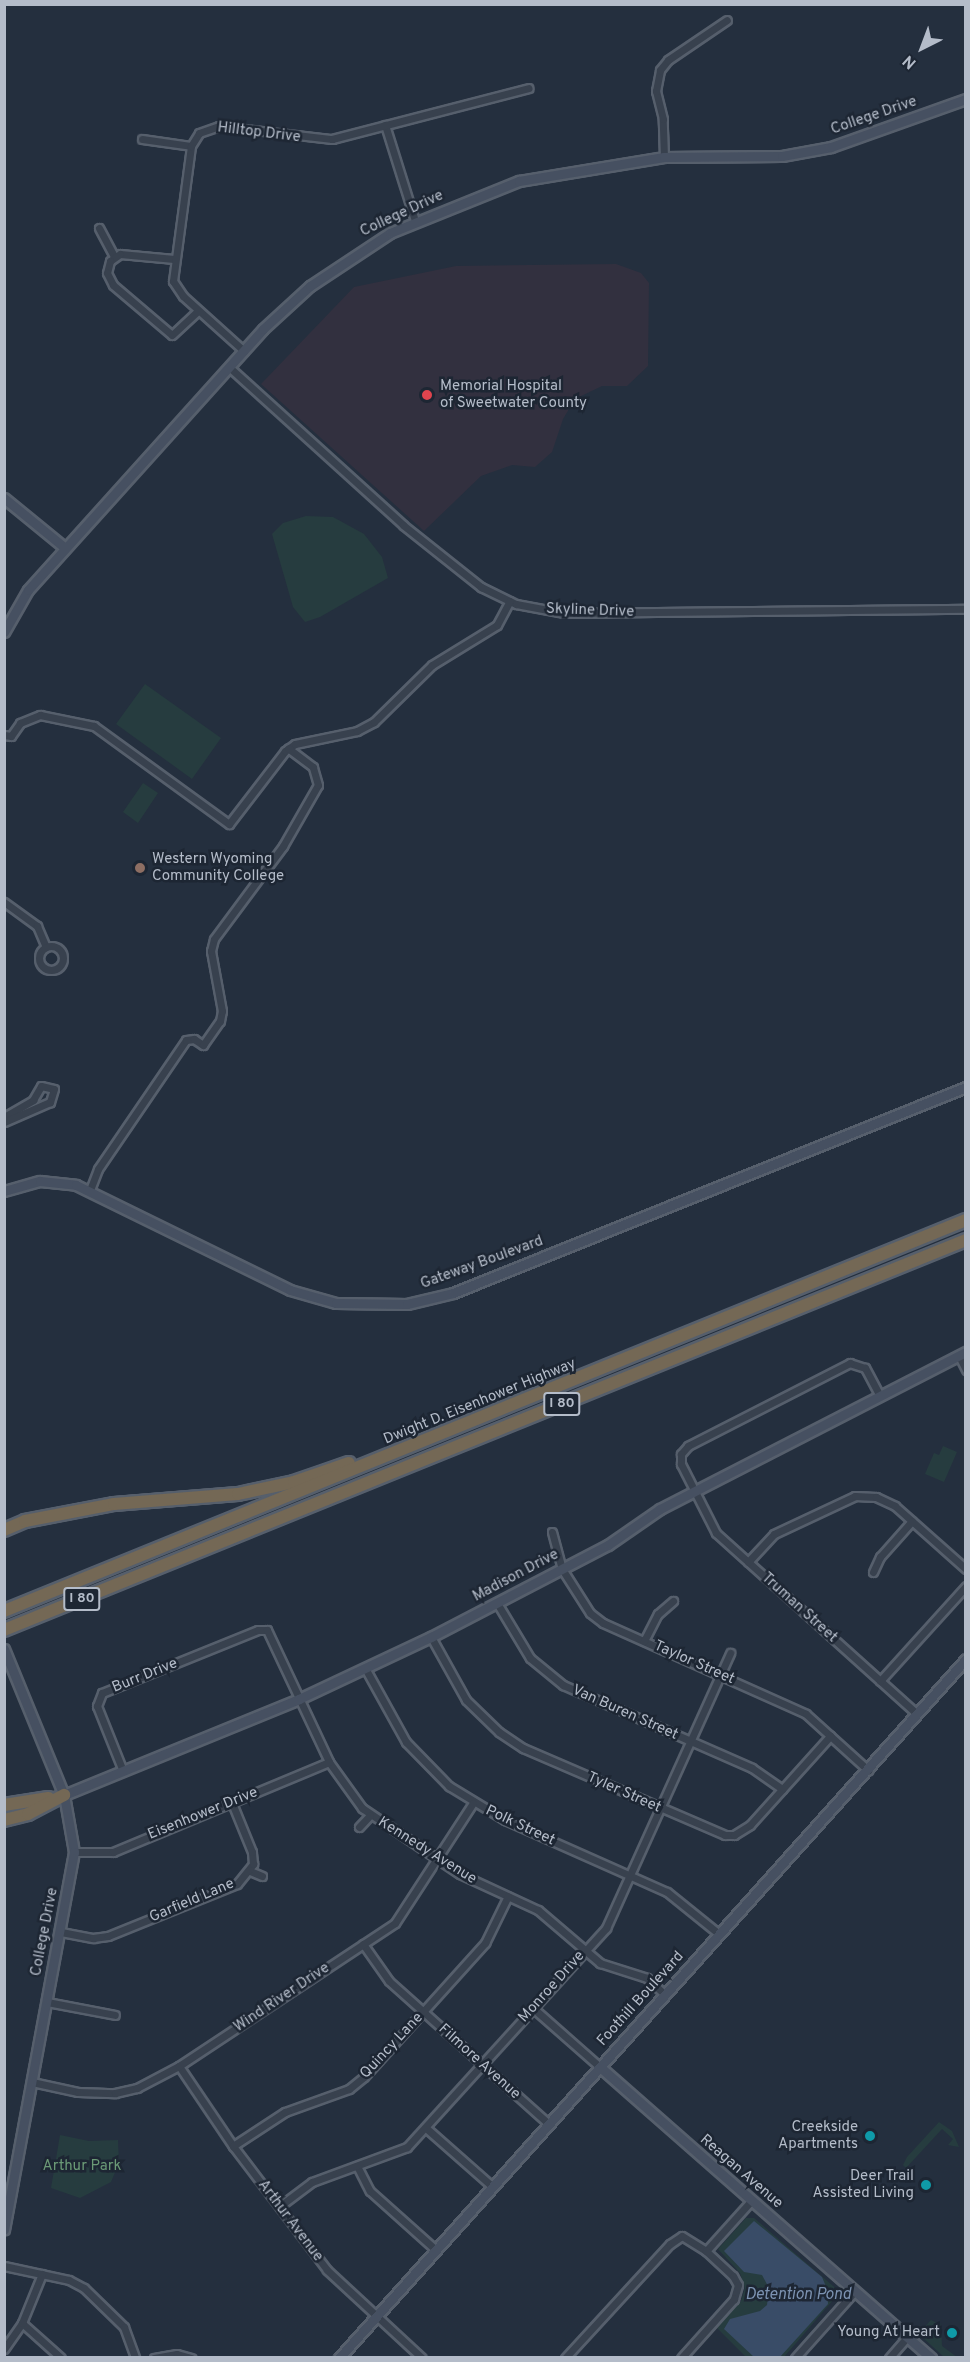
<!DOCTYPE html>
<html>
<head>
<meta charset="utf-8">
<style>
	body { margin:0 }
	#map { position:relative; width:970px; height:2362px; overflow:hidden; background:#242f3e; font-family:Overpass,sans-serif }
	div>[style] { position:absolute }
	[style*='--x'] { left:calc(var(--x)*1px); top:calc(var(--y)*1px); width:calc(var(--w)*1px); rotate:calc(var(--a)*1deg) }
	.medical>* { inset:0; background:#32303f }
	.green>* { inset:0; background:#263c3f }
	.water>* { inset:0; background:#394c67 }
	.roads { filter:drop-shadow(2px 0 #565f6c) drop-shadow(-2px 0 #565f6c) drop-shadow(0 2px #565f6c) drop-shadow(0 -2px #565f6c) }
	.street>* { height:7px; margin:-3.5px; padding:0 3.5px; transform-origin:3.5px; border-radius:3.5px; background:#38414e }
	.street>.ring { margin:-3.5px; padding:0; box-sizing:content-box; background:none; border:7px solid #38414e; border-radius:50% }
	.secondary>* { height:9px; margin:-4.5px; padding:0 4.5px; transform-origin:4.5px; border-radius:4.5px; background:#465061 }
	.highway>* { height:12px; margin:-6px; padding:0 6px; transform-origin:6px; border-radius:6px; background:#746855 }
	.dots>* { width:16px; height:16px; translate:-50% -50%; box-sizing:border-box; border:3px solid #1d2633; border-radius:50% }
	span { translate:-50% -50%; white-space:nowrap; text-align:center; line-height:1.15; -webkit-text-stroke:5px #1d2633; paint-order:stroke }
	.shield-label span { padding:2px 4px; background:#1d2633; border:2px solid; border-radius:4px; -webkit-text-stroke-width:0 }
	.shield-label { font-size:14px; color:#b4bcc9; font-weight:700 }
	.street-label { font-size:15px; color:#b4bcc9 }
	.poi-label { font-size:15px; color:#b4bcc9 }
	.left { translate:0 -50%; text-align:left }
	.right { translate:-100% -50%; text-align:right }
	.park-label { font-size:15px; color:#6b9a76 }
	.water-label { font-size:16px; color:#7c92b1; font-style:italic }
	.frame { position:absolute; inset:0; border:6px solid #b4bcc9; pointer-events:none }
	.north { position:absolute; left:892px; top:18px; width:60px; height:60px; -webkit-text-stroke:4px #1d2633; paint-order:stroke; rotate:222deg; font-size:16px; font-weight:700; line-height:24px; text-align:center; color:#b4bcc9 }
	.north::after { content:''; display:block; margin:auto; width:21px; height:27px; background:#b4bcc9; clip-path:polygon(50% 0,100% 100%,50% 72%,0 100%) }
</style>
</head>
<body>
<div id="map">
	<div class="medical">
		<i style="clip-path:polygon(616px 264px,641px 273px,649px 283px,648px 366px,627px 386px,602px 386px,575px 399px,563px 419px,552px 452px,535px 467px,512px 465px,481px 476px,424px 531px,261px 384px,354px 287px,456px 266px)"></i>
	</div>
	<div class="green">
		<i style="clip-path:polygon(306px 516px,333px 517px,364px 534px,382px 557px,388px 578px,320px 617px,305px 622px,293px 607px,272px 534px,283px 523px)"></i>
		<i style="clip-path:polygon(145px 684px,221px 738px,192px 779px,116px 724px)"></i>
		<i style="clip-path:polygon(143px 783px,158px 793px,138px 823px,123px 812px)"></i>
		<i style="clip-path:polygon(943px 1446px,957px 1452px,944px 1482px,925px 1474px,934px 1453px,939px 1455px)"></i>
		<i style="clip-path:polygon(939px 2122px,952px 2131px,959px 2147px,948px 2145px,953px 2139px,942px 2129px,906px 2168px,903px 2165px,907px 2157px)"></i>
		<i style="clip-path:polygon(60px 2135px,89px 2141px,118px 2140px,119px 2163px,111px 2182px,80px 2198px,51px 2188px)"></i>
		<i style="clip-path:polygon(746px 2218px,754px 2218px,840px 2292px,784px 2357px,746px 2357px,717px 2328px,741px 2301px,745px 2288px,740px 2273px,718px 2249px)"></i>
		<i style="clip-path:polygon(931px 2320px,941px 2325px,942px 2346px,957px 2357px,944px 2357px,921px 2336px,920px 2332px)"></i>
	</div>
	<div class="water">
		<i style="clip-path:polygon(754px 2221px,822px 2277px,827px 2289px,828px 2304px,780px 2357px,754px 2357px,724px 2329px,730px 2319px,760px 2311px,767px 2305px,769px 2288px,762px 2275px,744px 2272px,724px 2251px)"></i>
	</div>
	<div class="roads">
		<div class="street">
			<i style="--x:385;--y:125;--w:101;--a:72.6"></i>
			<i style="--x:142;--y:139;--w:49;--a:8.1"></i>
			<i style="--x:664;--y:157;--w:38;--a:-92"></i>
			<i style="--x:663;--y:119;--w:29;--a:-104"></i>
			<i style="--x:656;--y:91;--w:21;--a:-79"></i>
			<i style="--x:660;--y:70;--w:13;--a:-51"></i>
			<i style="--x:668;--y:60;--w:71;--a:-34.1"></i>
			<i style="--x:99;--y:228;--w:32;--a:62"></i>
			<i style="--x:174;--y:259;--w:54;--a:-174.7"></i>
			<i style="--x:120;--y:254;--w:12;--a:145"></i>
			<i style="--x:110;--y:261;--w:12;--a:104"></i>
			<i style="--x:107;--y:273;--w:13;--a:63"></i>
			<i style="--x:113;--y:285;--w:77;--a:40.3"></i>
			<i style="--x:172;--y:335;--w:35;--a:-43"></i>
			<i style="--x:244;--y:351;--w:82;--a:-138"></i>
			<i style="--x:183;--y:296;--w:18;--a:-124"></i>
			<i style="--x:173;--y:281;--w:136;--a:-82.4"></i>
			<i style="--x:191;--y:146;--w:15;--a:-58"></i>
			<i style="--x:199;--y:133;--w:21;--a:-19"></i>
			<i style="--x:219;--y:126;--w:114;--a:6.6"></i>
			<i style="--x:332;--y:139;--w:203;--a:-14.5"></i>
			<i style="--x:229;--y:367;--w:235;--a:42.2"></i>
			<i style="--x:403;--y:525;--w:100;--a:38.5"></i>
			<i style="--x:481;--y:587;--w:39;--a:26"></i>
			<i style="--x:516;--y:604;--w:49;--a:10.6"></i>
			<i style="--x:564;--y:613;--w:402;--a:-0.6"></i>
			<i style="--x:4;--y:735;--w:7;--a:8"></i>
			<i style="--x:11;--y:736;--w:16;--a:-55"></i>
			<i style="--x:20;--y:723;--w:22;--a:-22"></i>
			<i style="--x:40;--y:715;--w:55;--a:11.5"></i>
			<i style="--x:94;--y:726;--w:167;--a:36"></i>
			<i style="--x:229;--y:824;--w:92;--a:-52.5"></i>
			<i style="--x:285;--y:751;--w:12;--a:-35"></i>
			<i style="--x:295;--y:744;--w:63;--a:-11.8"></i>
			<i style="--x:357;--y:731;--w:19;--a:-28"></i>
			<i style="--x:374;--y:722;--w:81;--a:-44.5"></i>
			<i style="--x:432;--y:665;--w:76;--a:-31.6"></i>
			<i style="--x:497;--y:625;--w:27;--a:-62"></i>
			<i style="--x:4;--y:902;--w:41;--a:36"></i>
			<i style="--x:37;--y:926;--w:23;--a:67"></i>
			<i class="ring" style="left:39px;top:946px;width:17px;height:17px"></i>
			<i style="--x:4;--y:1117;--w:34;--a:-30"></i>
			<i style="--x:33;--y:1100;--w:16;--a:-60"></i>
			<i style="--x:41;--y:1086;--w:13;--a:13"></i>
			<i style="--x:54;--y:1089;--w:14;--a:107"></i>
			<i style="--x:50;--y:1102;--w:50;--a:156.5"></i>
			<i style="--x:90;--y:1190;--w:22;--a:-69"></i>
			<i style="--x:98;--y:1169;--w:156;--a:-55.7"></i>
			<i style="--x:186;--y:1040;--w:8;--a:-7"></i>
			<i style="--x:194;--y:1039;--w:11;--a:34"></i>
			<i style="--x:203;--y:1045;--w:29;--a:-55"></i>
			<i style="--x:220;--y:1021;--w:10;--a:-79"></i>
			<i style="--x:222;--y:1011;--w:61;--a:-100.4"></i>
			<i style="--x:211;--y:951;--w:12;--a:-76"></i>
			<i style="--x:214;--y:939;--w:116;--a:-53.4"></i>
			<i style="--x:283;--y:846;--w:70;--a:-60.2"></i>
			<i style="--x:318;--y:785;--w:19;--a:-106"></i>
			<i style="--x:313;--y:767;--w:31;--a:-143"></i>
			<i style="--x:959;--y:1356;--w:16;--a:63"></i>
			<i style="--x:880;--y:1396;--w:32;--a:-118"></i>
			<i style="--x:865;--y:1368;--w:16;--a:-162"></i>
			<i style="--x:850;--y:1363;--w:182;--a:152.9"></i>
			<i style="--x:688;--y:1446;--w:11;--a:131"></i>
			<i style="--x:681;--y:1454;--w:10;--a:90"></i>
			<i style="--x:681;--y:1464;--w:77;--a:63.1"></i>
			<i style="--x:716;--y:1533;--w:270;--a:42"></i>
			<i style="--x:552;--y:1532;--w:38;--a:75"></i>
			<i style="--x:562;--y:1569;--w:52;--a:57.5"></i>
			<i style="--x:590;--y:1613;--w:16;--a:38"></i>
			<i style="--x:603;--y:1623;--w:222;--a:24.1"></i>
			<i style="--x:806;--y:1714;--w:84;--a:42.1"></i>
			<i style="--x:748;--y:1562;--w:38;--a:-47"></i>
			<i style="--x:774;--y:1534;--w:89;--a:-25.1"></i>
			<i style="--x:855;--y:1496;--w:21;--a:3"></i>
			<i style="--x:876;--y:1497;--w:21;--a:25"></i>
			<i style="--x:895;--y:1506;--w:95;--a:41.6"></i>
			<i style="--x:873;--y:1572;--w:17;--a:-65"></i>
			<i style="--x:880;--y:1557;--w:48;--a:-48.4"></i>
			<i style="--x:497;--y:1603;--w:64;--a:59"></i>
			<i style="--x:530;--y:1658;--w:43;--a:39.3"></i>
			<i style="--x:563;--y:1685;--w:206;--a:23.7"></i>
			<i style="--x:752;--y:1768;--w:37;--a:35"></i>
			<i style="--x:431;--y:1637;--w:72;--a:60.9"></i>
			<i style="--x:466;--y:1700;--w:46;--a:44.1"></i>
			<i style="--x:499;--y:1732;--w:29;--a:34"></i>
			<i style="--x:523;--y:1748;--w:220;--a:23.3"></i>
			<i style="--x:725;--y:1835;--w:9;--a:0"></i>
			<i style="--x:734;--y:1835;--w:19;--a:-32"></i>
			<i style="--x:750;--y:1825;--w:120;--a:-48"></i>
			<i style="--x:644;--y:1641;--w:30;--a:-63"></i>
			<i style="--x:658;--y:1614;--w:20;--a:-41"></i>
			<i style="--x:365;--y:1668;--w:85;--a:61"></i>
			<i style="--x:406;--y:1742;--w:62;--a:45.7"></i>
			<i style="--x:449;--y:1786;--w:66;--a:31.3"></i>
			<i style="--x:505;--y:1820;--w:177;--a:24"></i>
			<i style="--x:667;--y:1892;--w:67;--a:38.9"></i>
			<i style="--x:880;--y:1681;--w:128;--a:-47.8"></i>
			<i style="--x:123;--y:1771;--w:70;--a:-111.8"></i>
			<i style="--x:97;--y:1706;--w:14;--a:-69"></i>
			<i style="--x:102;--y:1693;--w:168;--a:-22"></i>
			<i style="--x:258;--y:1630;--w:9;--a:0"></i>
			<i style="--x:267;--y:1630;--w:146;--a:64.8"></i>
			<i style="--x:329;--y:1762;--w:57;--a:54.3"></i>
			<i style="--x:362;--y:1808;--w:118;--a:34"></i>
			<i style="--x:460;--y:1874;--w:86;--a:24.8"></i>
			<i style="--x:538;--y:1910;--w:82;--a:40.5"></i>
			<i style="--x:600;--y:1963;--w:49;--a:17.7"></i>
			<i style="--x:647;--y:1978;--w:25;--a:43"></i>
			<i style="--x:359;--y:1827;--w:16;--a:-47"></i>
			<i style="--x:74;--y:1852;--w:39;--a:0"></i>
			<i style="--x:113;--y:1852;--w:234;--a:-22.6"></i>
			<i style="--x:250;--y:1871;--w:13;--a:23"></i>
			<i style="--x:61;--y:1932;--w:33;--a:11"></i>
			<i style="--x:93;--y:1938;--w:15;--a:-8"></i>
			<i style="--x:108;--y:1936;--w:139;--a:-22"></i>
			<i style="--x:237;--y:1884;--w:26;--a:-51"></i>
			<i style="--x:253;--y:1864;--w:12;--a:-95"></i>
			<i style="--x:252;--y:1852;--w:53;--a:-112.2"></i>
			<i style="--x:363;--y:1944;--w:45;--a:54.9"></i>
			<i style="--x:389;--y:1981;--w:215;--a:41.8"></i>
			<i style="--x:47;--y:2002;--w:69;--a:10.8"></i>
			<i style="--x:533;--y:2008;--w:89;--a:41.4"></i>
			<i style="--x:179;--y:2066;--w:97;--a:56"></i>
			<i style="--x:233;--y:2146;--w:156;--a:52.8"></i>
			<i style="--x:327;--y:2270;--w:129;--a:42.8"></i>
			<i style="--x:32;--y:2082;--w:47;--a:12.3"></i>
			<i style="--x:78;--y:2092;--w:37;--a:2"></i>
			<i style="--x:115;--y:2093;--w:23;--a:-13"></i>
			<i style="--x:137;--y:2088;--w:47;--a:-27.6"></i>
			<i style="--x:179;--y:2066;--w:259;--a:-33.5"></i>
			<i style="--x:395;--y:1923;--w:143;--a:-57"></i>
			<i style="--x:426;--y:2128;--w:89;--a:41.4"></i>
			<i style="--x:233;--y:2146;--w:62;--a:-33.2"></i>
			<i style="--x:285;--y:2112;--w:68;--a:-19.8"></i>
			<i style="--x:349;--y:2089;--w:19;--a:-39"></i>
			<i style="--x:364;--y:2077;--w:181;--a:-47.9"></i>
			<i style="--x:485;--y:1943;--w:52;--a:-63.9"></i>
			<i style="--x:357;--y:2166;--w:28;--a:63"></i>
			<i style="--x:370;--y:2191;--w:89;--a:41.8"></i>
			<i style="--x:280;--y:2206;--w:40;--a:-37"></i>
			<i style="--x:312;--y:2182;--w:101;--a:-20.2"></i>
			<i style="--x:407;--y:2147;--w:296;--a:-47.7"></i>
			<i style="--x:606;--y:1928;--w:302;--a:-65.7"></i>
			<i style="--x:706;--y:2251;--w:67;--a:-48"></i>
			<i style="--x:4;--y:2266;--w:66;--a:12.2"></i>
			<i style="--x:69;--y:2280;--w:17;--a:28"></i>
			<i style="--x:84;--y:2288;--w:56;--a:44.3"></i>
			<i style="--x:124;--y:2327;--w:33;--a:70"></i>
			<i style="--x:22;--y:2323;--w:52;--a:41.9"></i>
			<i style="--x:4;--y:2349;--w:32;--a:-55"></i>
			<i style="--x:22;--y:2323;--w:53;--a:-67.8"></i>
			<i style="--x:154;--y:2358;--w:23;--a:-10"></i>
			<i style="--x:177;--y:2354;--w:15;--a:16"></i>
			<i style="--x:565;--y:2358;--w:155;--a:-47.4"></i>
			<i style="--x:670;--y:2244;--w:14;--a:-34"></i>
			<i style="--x:682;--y:2236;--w:28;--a:32"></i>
			<i style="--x:706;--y:2251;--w:37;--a:43"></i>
			<i style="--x:733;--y:2276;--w:10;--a:61"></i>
			<i style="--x:738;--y:2285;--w:15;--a:106"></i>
			<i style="--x:734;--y:2299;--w:79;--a:131.9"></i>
			<i style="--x:795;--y:2358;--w:90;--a:-48.2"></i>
			<i style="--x:889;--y:2358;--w:29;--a:-49"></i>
		</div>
		<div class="secondary">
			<i style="--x:4;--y:498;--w:79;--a:39.3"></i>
			<i style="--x:4;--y:632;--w:48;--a:-60.3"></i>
			<i style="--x:28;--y:590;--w:351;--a:-48"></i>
			<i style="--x:263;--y:329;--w:64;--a:-42.5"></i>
			<i style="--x:310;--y:286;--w:96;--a:-33.5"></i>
			<i style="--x:390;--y:233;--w:139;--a:-22"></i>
			<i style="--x:519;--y:181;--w:147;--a:-9.4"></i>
			<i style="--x:664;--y:157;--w:118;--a:-0.5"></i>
			<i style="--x:782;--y:156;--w:50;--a:-10.4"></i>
			<i style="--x:831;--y:147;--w:143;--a:-19.6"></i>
			<i style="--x:4;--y:1191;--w:37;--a:-16"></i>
			<i style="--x:40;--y:1181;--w:36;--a:6"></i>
			<i style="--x:76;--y:1185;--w:238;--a:26.1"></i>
			<i style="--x:290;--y:1290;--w:48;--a:15.8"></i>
			<i style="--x:336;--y:1303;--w:71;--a:0.8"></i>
			<i style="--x:407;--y:1304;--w:47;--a:-13.4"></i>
			<i style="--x:453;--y:1293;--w:553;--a:-21.88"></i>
			<i style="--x:4;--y:1649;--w:158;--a:67.7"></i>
			<i style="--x:64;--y:1795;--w:58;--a:80"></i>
			<i style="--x:74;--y:1852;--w:384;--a:100.5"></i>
			<i style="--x:64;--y:1795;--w:254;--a:-22.2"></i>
			<i style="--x:299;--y:1699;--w:146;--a:-25.2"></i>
			<i style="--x:431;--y:1637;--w:199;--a:-27.5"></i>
			<i style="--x:608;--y:1545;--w:63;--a:-34.7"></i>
			<i style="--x:660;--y:1509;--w:344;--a:-27.2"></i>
			<i style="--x:600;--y:2067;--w:441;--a:41.3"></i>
			<i style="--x:339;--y:2358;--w:939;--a:-48.11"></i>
		</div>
		<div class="highway">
			<i style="--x:4;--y:1530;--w:23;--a:-23"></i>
			<i style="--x:25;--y:1521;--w:91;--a:-10.8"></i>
			<i style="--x:114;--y:1504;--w:124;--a:-4.6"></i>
			<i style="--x:238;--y:1494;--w:57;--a:-12.1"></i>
			<i style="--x:294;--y:1482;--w:58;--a:-19.1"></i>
			<i style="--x:4;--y:1611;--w:1038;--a:-22.12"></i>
			<i style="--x:4;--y:1630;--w:1038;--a:-22.07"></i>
			<i style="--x:4;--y:1805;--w:45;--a:-9"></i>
			<i style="--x:4;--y:1820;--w:25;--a:-14"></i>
			<i style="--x:28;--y:1814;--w:41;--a:-27.8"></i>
		</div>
	</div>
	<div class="dots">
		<i style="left:427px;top:395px;background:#e0444e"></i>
		<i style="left:140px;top:868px;background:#8d6e63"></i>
		<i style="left:870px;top:2136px;background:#0f9aa8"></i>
		<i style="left:926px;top:2185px;background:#0f9aa8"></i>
		<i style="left:952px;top:2333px;background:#0f9aa8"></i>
	</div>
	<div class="shield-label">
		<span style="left:562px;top:1404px">I 80</span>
		<span style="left:82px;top:1599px">I 80</span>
	</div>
	<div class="street-label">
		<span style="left:874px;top:116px;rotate:-19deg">College Drive</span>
		<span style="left:259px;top:133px;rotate:7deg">Hilltop Drive</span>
		<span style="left:402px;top:214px;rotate:-25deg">College Drive</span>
		<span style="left:590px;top:611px;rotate:2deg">Skyline Drive</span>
		<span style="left:482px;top:1263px;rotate:-20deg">Gateway Boulevard</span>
		<span style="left:480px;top:1402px;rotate:-22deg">Dwight D. Eisenhower Highway</span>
		<span style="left:516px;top:1576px;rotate:-28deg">Madison Drive</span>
		<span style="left:799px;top:1608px;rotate:42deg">Truman Street</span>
		<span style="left:694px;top:1663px;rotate:24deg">Taylor Street</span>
		<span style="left:145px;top:1676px;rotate:-22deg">Burr Drive</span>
		<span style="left:625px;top:1713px;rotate:24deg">Van Buren Street</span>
		<span style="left:624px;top:1793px;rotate:24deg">Tyler Street</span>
		<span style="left:203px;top:1814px;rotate:-22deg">Eisenhower Drive</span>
		<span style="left:520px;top:1826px;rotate:25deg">Polk Street</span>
		<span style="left:427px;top:1851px;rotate:32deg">Kennedy Avenue</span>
		<span style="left:192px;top:1901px;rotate:-23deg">Garfield Lane</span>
		<span style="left:45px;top:1932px;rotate:-79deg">College Drive</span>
		<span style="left:552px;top:1987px;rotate:-48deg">Monroe Drive</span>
		<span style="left:282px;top:1998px;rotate:-34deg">Wind River Drive</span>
		<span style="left:641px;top:1999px;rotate:-48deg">Foothill Boulevard</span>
		<span style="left:392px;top:2046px;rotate:-47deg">Quincy Lane</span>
		<span style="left:479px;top:2062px;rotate:42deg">Filmore Avenue</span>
		<span style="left:741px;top:2172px;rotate:41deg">Reagan Avenue</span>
		<span style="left:290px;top:2221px;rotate:53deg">Arthur Avenue</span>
	</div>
	<div class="poi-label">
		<span class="left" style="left:440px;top:395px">Memorial Hospital<br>of Sweetwater County</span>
		<span class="left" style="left:152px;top:868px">Western Wyoming<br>Community College</span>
		<span class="right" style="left:858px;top:2136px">Creekside<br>Apartments</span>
		<span class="right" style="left:914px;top:2185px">Deer Trail<br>Assisted Living</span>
		<span class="right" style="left:940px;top:2333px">Young At Heart</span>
	</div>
	<div class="park-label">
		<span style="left:82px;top:2167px">Arthur Park</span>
	</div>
	<div class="water-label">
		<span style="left:798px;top:2295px">Detention Pond</span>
	</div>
	<div class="frame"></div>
	<div class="north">N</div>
</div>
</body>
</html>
